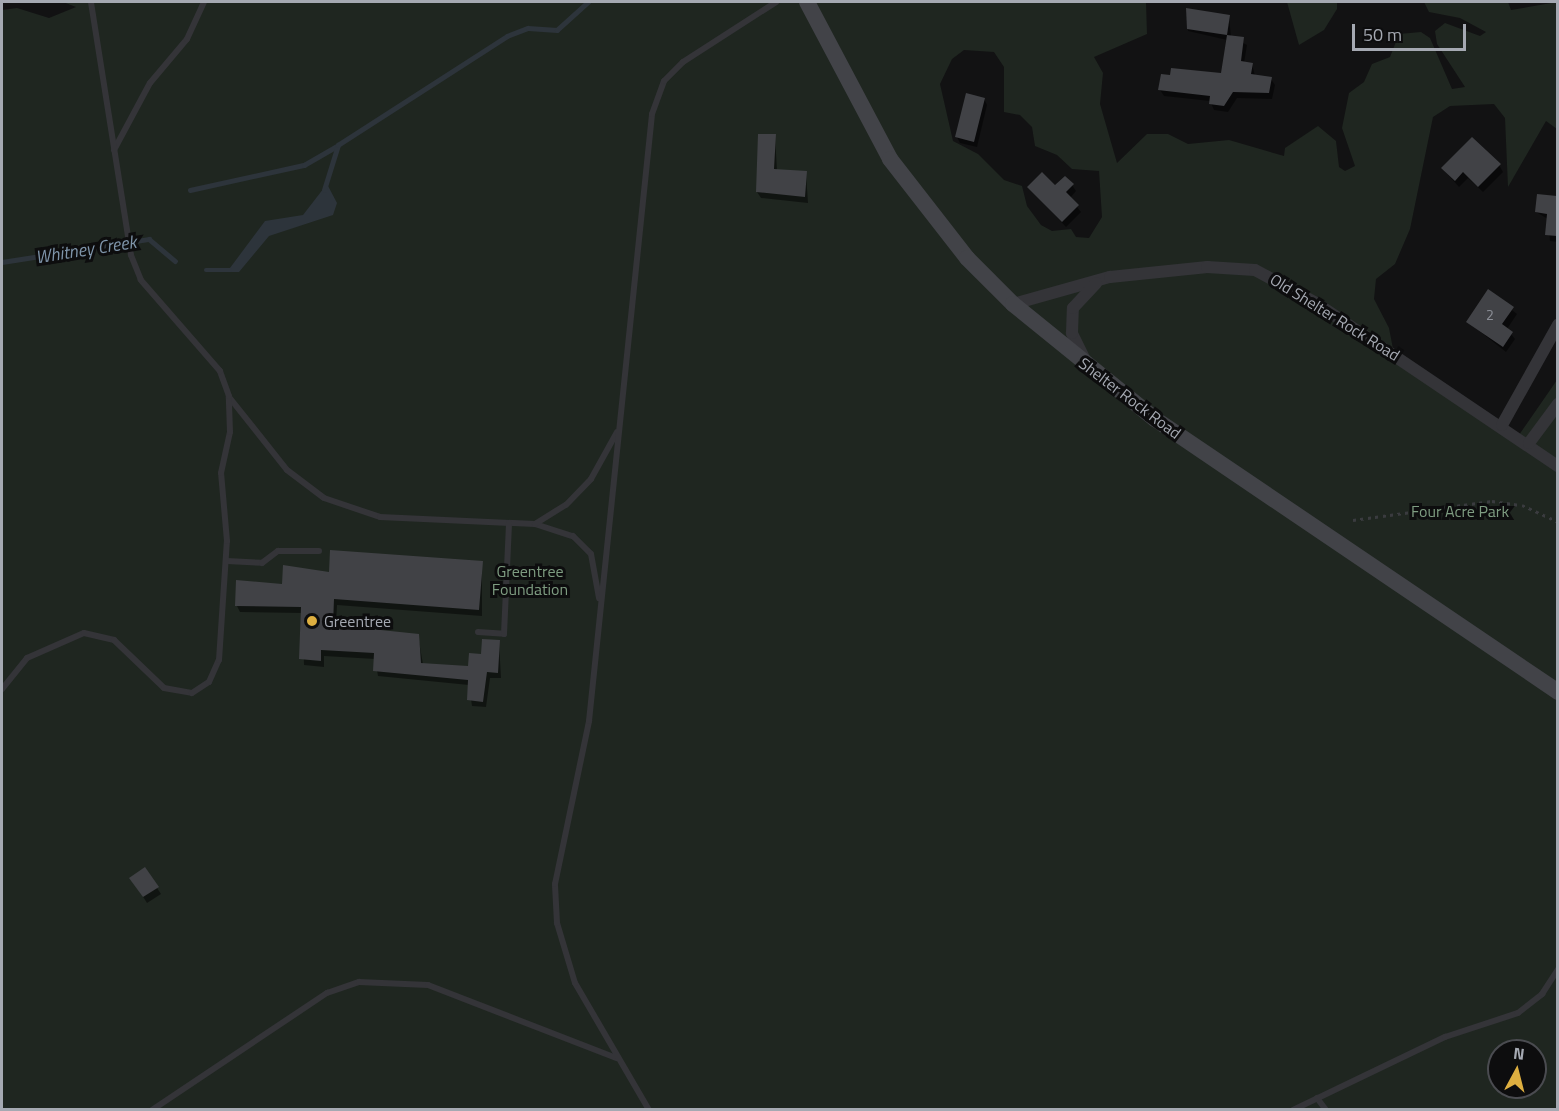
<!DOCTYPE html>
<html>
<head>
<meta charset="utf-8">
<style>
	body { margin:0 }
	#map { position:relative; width:1559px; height:1111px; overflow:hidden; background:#121213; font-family:"Titillium Web",sans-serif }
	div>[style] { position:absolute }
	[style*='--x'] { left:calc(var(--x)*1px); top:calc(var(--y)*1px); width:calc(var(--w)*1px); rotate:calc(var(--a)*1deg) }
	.green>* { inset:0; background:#1f2620 }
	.water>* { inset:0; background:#2d343b }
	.shadow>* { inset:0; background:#0007 }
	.stream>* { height:4.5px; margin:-2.25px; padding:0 2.25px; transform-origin:2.25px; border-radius:2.25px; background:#2d343b }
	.building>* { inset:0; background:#414246 }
	.path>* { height:3px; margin-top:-1.5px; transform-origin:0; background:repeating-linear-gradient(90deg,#3a3b3f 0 3px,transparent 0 7.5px) }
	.lane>* { height:6px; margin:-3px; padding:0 3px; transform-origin:3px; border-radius:3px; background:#343438 }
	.street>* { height:12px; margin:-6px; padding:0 6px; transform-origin:6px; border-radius:6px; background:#343438 }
	.secondary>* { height:16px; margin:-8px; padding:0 8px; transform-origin:8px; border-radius:8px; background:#424348 }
	.dots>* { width:16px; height:16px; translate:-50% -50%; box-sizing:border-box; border:3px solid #0d0d0e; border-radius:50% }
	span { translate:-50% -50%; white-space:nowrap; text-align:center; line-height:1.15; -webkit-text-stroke:6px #0d0d0e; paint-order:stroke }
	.number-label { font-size:14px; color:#8c8f97 }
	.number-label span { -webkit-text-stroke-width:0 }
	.street-label { font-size:16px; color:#a5a9b2 }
	.park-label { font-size:16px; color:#7e9c81 }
	.poi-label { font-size:16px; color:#a5a9b2 }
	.left { translate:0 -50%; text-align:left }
	.water-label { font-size:18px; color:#7f95aa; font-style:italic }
	.frame { position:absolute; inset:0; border:3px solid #a5a9b2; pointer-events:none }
	.north { position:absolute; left:1487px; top:1039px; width:60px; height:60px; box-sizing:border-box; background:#0d0d0e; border:2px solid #4a4b50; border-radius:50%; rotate:7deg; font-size:16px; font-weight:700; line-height:24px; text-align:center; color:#a5a9b2 }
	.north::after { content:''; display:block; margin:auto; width:21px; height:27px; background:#deaf40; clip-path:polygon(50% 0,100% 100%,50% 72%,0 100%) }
	.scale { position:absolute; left:1352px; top:24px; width:114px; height:27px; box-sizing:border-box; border:3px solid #a5a9b2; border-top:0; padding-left:8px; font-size:18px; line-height:21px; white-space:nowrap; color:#a5a9b2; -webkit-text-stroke:4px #0d0d0e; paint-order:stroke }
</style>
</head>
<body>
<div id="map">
	<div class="green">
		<i style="clip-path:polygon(evenodd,63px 2px,1146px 2px,1147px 34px,1094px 57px,1103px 73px,1100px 104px,1117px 163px,1147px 134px,1168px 134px,1188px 144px,1229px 140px,1284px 156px,1285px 148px,1318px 126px,1336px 141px,1339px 167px,1345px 171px,1355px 166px,1342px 128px,1349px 93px,1364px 82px,1372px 64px,1390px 57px,1399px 34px,1421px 32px,1430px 38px,1452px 89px,1465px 87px,1437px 44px,1435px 31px,1445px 23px,1480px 36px,1486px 32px,1460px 18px,1429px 12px,1424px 2px,1508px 2px,1511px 10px,1557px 2px,1557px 129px,1546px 121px,1508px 187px,1505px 118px,1494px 104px,1450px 106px,1433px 117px,1410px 229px,1395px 264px,1376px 279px,1374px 299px,1389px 328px,1394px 354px,1519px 435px,1557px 380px,1557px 1109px,2px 1110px,2px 10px,17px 8px,49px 18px,76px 7px,63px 2px,964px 50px,994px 52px,1004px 67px,1004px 112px,1020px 115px,1032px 127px,1035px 146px,1057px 155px,1072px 169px,1099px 171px,1102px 217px,1089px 238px,1076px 237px,1071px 229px,1052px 231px,1041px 225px,1027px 206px,1022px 186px,1004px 180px,978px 154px,953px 141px,940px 84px,952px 59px,964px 50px,63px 2px,1499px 1051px,1535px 1051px,1535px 1087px,1499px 1087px,1499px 1051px)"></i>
		<i style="clip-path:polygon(1287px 2px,1337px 2px,1337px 9px,1324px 30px,1299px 45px)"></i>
	</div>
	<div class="water">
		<i style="clip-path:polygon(327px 184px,337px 203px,333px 215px,269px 236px,239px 272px,227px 272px,265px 221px,303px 215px)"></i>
	</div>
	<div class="shadow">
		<i style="clip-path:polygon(1187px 9px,1229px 16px,1231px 37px,1247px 45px,1244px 63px,1252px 64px,1255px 76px,1271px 79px,1275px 85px,1272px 99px,1237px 98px,1228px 112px,1214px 110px,1210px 101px,1164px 96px,1160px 90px,1222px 75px,1227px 40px,1188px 31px)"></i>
		<i style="clip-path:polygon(984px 99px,987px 105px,977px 147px,960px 143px,957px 137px)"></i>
		<i style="clip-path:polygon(775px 135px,777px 171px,806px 173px,808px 203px,761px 198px,757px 192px)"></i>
		<i style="clip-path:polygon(1499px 165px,1503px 172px,1483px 192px,1468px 178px,1459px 187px,1443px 169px)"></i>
		<i style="clip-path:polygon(1072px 185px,1076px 191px,1070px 198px,1081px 212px,1066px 227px,1029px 187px)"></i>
		<i style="clip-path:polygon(1558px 194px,1558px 242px,1550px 241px,1548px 219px,1536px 212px)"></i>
		<i style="clip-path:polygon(1488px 291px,1517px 314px,1507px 329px,1515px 339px,1506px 352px,1468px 322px)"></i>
		<i style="clip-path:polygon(332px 552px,482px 562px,482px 616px,337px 605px,336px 627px,418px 636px,423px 664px,469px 668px,499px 642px,501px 678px,490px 678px,486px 707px,472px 706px,469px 685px,378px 676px,375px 659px,324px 656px,324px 667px,304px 665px,302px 613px,240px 612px,237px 606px,283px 585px,330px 574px)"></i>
		<i style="clip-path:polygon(135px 884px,157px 888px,161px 894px,147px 903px)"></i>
	</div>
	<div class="stream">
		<i style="--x:190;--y:190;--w:117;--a:-12.4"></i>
		<i style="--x:304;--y:165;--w:39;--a:-30"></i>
		<i style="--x:324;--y:190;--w:47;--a:-72.7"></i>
		<i style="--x:338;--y:145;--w:201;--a:-32.8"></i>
		<i style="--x:507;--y:36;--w:22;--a:-21"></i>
		<i style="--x:528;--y:28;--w:29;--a:4"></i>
		<i style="--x:557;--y:30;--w:42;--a:-42.1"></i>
		<i style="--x:2;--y:262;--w:149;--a:-8.9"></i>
		<i style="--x:149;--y:239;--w:34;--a:40"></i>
		<i style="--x:206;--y:270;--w:24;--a:0"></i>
	</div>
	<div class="building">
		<i style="clip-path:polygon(1186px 8px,1230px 15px,1227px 35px,1187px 29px)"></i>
		<i style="clip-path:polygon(1227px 35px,1244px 37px,1241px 61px,1253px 63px,1251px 74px,1272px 77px,1269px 93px,1233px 92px,1224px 106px,1209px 104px,1210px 96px,1158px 90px,1161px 74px,1170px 75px,1171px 68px,1221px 73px)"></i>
		<i style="clip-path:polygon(966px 93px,985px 98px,974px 142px,955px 137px)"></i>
		<i style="clip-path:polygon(758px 134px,776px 134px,774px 169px,807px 171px,805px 197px,756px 192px)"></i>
		<i style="clip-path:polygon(1472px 137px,1501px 164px,1478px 187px,1463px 172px,1455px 181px,1441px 168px)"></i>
		<i style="clip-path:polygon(1042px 172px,1055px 185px,1065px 176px,1074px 184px,1066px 192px,1079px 205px,1062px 222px,1027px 187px)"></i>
		<i style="clip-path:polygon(1537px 194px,1557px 196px,1557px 236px,1545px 235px,1547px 214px,1535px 212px)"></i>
		<i style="clip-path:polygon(1488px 289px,1514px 307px,1502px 324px,1513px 332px,1503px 347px,1466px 322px)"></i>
		<i style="clip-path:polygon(330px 550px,483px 561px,479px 610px,334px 599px,333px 625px,419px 634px,421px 663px,468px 666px,469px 653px,481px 654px,482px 639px,500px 640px,498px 673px,487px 672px,483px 702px,467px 700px,468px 680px,373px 671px,374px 653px,321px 650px,321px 661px,299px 659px,301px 607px,235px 606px,236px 580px,282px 584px,283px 565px,329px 572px)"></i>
		<i style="clip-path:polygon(145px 867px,159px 887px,143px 897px,129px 878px)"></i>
	</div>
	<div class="path">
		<i style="--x:1353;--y:520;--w:140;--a:-7.8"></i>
		<i style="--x:1492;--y:501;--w:30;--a:8"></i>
		<i style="--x:1522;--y:505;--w:40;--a:25"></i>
	</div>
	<div class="lane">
		<i style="--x:114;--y:150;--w:76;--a:-61.8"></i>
		<i style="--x:150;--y:83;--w:57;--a:-49.9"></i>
		<i style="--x:187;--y:39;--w:41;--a:-65.3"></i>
		<i style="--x:229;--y:397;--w:93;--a:51.5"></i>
		<i style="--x:287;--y:470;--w:46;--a:37.1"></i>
		<i style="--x:324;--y:498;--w:59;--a:18.7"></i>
		<i style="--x:380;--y:517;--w:155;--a:2.6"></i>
		<i style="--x:535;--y:524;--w:40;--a:18"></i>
		<i style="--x:573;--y:536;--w:25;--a:45"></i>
		<i style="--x:591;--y:554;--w:45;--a:79.7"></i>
		<i style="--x:535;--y:524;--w:36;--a:-32"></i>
		<i style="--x:566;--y:505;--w:36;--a:-46"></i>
		<i style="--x:591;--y:479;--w:54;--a:-61"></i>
		<i style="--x:227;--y:561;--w:35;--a:3"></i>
		<i style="--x:262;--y:563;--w:20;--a:-37"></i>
		<i style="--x:278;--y:551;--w:41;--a:0"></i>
		<i style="--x:478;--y:632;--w:26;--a:4"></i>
		<i style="--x:504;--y:634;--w:111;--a:-87.4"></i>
		<i style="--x:2;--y:689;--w:40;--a:-51"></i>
		<i style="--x:27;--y:658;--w:62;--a:-23.7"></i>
		<i style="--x:84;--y:633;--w:31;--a:13"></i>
		<i style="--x:114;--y:640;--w:69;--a:43.8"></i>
		<i style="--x:164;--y:688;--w:28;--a:10"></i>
		<i style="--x:192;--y:693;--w:20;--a:-33"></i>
		<i style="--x:209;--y:682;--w:24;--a:-66"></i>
		<i style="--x:219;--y:660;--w:119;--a:-86.2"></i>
		<i style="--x:227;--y:541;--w:68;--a:-95"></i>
		<i style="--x:221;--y:473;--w:42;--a:-77.6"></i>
		<i style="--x:230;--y:432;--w:36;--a:-92"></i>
		<i style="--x:229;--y:396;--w:27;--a:-110"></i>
		<i style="--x:220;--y:371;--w:121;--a:-131"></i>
		<i style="--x:141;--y:280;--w:27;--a:-112"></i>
		<i style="--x:131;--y:255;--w:256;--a:-99"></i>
		<i style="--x:1317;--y:1098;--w:15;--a:53"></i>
		<i style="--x:152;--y:1110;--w:211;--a:-33.8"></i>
		<i style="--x:327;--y:993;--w:34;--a:-19"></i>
		<i style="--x:359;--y:982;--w:69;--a:2.5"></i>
		<i style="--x:428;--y:985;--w:202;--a:21.2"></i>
		<i style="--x:649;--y:1110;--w:147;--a:-120.2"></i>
		<i style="--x:575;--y:983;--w:63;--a:-106.7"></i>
		<i style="--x:557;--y:923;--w:39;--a:-93"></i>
		<i style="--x:555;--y:884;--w:167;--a:-78.2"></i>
		<i style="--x:589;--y:721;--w:610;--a:-84.07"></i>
		<i style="--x:652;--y:114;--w:35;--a:-70"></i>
		<i style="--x:664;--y:81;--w:27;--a:-45"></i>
		<i style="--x:683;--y:62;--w:111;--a:-32.8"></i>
		<i style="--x:1293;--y:1110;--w:169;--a:-25.7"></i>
		<i style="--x:1445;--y:1037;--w:77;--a:-18.2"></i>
		<i style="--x:1518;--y:1013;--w:31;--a:-38"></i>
		<i style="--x:1542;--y:994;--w:30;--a:-57"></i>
	</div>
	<div class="street">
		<i style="--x:1013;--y:304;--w:101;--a:-15.6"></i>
		<i style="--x:1110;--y:277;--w:98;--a:-5.9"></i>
		<i style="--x:1207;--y:267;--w:48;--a:3.6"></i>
		<i style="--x:1255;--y:270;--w:69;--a:28.4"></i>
		<i style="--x:1316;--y:303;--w:292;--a:34"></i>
		<i style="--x:1084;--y:358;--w:28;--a:-116"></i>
		<i style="--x:1072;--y:333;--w:25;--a:-88"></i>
		<i style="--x:1073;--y:308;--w:34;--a:-47"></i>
		<i style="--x:1502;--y:425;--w:115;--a:-60.8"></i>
		<i style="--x:1529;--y:443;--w:49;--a:-53.4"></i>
	</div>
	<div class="secondary">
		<i style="--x:807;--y:2;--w:178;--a:62.1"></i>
		<i style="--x:890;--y:159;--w:125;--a:52.1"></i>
		<i style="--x:967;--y:258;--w:65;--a:45"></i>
		<i style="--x:1013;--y:304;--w:183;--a:39"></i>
		<i style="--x:1155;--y:419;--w:487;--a:34.1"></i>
	</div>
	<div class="dots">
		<i style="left:312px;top:621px;background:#deaf40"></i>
	</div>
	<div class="number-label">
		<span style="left:1490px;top:315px">2</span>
	</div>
	<div class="street-label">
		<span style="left:1335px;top:317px;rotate:32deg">Old Shelter Rock Road</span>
		<span style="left:1130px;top:398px;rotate:37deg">Shelter Rock Road</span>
	</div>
	<div class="park-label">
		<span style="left:1460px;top:511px">Four Acre Park</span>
		<span style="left:530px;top:580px">Greentree<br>Foundation</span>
	</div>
	<div class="poi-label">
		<span class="left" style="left:324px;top:621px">Greentree</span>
	</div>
	<div class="water-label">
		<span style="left:86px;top:250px;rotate:-9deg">Whitney Creek</span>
	</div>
	<div class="frame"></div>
	<div class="north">N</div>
	<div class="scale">50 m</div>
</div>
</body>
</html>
